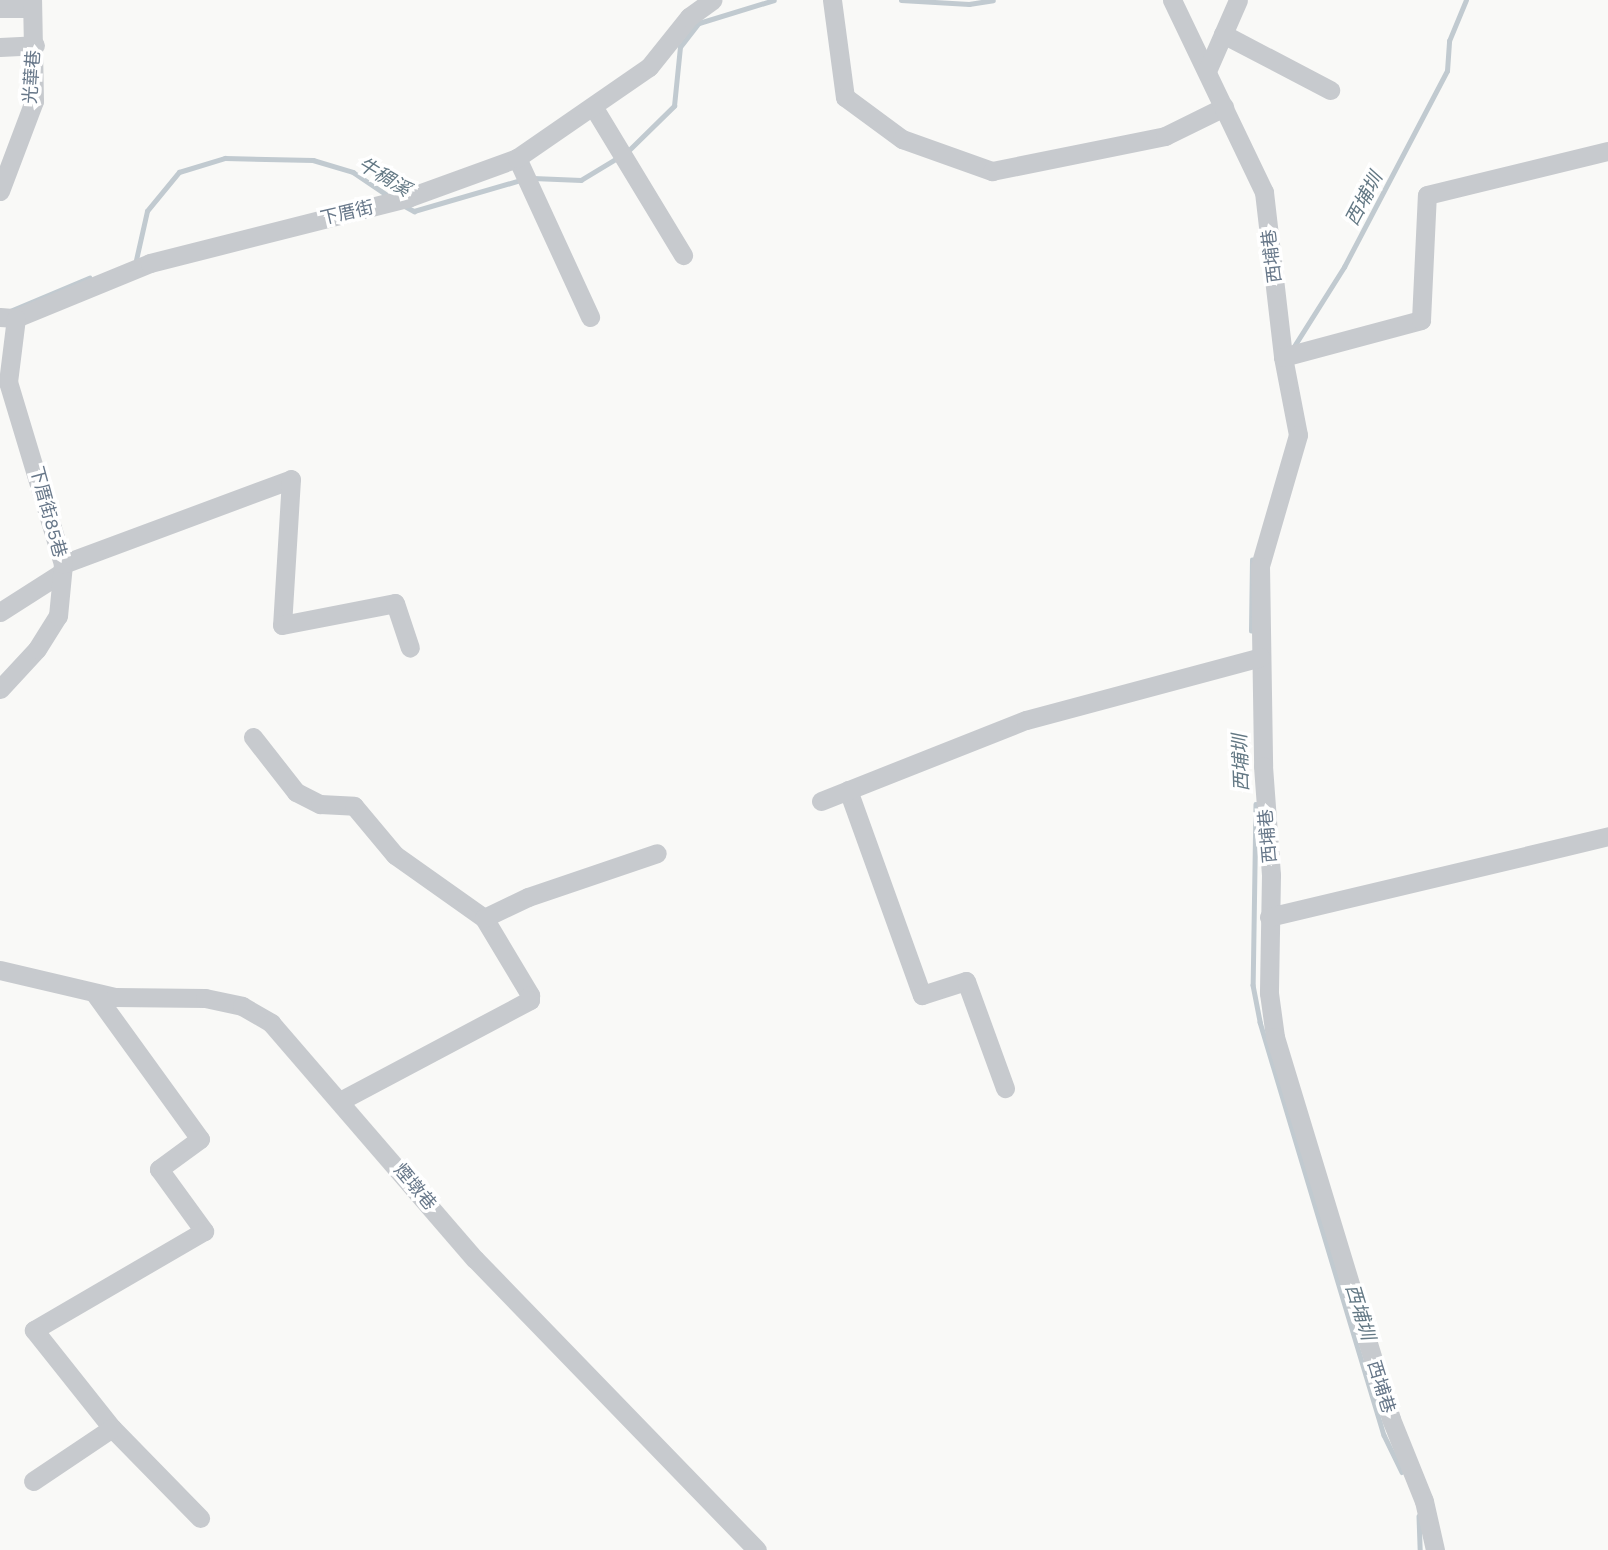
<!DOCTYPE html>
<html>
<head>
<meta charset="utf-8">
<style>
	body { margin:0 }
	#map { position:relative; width:1608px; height:1550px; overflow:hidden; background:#f9f9f7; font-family:"Work Sans","Noto Sans TC",sans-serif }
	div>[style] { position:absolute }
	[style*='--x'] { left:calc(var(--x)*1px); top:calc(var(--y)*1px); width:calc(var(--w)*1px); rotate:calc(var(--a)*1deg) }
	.stream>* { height:4.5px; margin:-2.25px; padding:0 2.25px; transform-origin:2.25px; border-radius:2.25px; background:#c1cad0 }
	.minor>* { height:19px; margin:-9.5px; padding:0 9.5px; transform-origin:9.5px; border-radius:9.5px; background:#c7cace }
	span { translate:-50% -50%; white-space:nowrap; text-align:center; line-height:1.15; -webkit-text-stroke:7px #fff; paint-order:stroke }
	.street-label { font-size:18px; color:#677789 }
	.water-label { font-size:19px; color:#637884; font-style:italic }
</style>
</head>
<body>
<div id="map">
	<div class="stream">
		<i style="--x:901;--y:0;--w:68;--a:3.4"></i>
		<i style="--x:969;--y:4;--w:24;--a:-9"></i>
		<i style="--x:627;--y:152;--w:66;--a:-44.4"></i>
		<i style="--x:674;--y:106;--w:59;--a:-84.2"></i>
		<i style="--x:680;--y:47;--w:31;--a:-52"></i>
		<i style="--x:699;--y:23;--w:78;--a:-17"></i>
		<i style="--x:533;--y:178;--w:48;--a:2.4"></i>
		<i style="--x:581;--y:180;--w:44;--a:-31.2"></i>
		<i style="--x:403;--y:205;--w:13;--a:29"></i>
		<i style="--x:414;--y:211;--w:111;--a:-16.2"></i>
		<i style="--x:136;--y:260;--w:50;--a:-77.3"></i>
		<i style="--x:147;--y:211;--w:50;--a:-50.6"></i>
		<i style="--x:179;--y:172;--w:48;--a:-16.9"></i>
		<i style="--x:225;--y:158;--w:88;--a:1.3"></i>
		<i style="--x:313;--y:160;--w:42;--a:16.7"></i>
		<i style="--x:353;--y:172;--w:45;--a:34"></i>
		<i style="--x:10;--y:311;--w:86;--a:-22.7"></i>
		<i style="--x:1293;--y:348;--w:96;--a:-57.8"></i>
		<i style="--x:1344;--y:267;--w:221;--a:-62.3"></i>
		<i style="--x:1447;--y:71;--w:30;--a:-86"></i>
		<i style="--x:1449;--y:41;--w:44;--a:-67.5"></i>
		<i style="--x:1251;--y:631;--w:71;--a:-89.2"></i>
		<i style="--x:1256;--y:804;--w:181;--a:90.9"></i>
		<i style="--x:1253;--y:985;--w:38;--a:79"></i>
		<i style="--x:1260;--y:1022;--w:431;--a:73.3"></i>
		<i style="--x:1384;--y:1435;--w:41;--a:64.1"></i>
		<i style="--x:1419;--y:1516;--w:34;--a:88"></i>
	</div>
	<div class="minor">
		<i style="--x:832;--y:0;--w:98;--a:82.4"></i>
		<i style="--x:845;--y:97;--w:71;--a:36.4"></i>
		<i style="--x:902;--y:139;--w:96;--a:19.6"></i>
		<i style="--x:992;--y:171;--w:177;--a:-11.4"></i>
		<i style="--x:1165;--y:136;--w:66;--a:-26.2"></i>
		<i style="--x:1172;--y:0;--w:213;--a:64.4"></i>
		<i style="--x:1264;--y:192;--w:166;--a:83.4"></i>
		<i style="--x:1283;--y:357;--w:79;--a:79.1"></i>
		<i style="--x:1298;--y:435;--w:136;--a:106.2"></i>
		<i style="--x:1260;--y:566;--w:200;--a:89.1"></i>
		<i style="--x:1263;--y:766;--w:109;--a:85.8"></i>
		<i style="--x:1271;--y:875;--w:118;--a:91"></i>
		<i style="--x:1269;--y:993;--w:44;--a:82.2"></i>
		<i style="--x:1275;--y:1037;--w:399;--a:73.1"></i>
		<i style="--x:1391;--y:1419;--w:88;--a:68.1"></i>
		<i style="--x:1424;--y:1501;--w:50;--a:77.3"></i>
		<i style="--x:0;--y:8;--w:32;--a:0"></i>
		<i style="--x:1223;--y:34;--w:121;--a:27.6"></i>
		<i style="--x:0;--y:47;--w:35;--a:-3"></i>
		<i style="--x:1207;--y:71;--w:77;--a:-66.4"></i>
		<i style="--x:594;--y:108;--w:172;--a:58.8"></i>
		<i style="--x:517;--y:158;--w:175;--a:65.3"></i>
		<i style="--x:0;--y:191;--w:96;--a:-69.3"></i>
		<i style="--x:34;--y:101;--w:101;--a:-91.1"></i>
		<i style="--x:0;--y:317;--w:16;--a:4"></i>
		<i style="--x:16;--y:318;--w:145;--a:-22.3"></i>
		<i style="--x:150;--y:263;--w:268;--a:-14.2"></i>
		<i style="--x:410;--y:197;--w:114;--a:-20"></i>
		<i style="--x:517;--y:158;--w:160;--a:-34.6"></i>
		<i style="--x:649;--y:67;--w:64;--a:-51.3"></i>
		<i style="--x:689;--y:17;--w:29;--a:-36"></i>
		<i style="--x:1283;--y:357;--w:143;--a:-15"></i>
		<i style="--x:1421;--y:320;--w:125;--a:-87.3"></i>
		<i style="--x:1427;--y:195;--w:186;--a:-13.7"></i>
		<i style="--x:63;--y:564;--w:243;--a:-20.4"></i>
		<i style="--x:291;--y:479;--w:146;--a:93.5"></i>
		<i style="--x:282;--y:625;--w:115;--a:-11"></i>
		<i style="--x:395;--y:603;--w:47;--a:71.6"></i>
		<i style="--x:0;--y:612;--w:72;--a:-32.6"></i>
		<i style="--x:0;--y:689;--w:54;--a:-47.2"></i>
		<i style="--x:37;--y:649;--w:39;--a:-58"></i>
		<i style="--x:58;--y:616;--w:52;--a:-84.5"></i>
		<i style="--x:63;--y:564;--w:190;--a:-106.8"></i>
		<i style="--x:8;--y:382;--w:64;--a:-82.9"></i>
		<i style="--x:253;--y:737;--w:70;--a:52"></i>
		<i style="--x:296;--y:792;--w:27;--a:27"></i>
		<i style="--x:320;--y:804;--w:34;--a:3"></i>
		<i style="--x:354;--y:806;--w:64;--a:50.1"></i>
		<i style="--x:395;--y:855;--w:109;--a:35.3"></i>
		<i style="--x:484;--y:918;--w:90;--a:59.1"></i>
		<i style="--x:530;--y:995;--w:5;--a:90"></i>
		<i style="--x:530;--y:1000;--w:215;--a:152"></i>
		<i style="--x:848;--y:790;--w:218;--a:70.2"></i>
		<i style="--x:922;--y:995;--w:46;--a:-17.7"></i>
		<i style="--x:966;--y:981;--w:114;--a:70"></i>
		<i style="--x:821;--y:801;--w:220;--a:-21.6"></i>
		<i style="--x:1026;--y:720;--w:243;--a:-15"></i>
		<i style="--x:1269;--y:917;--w:349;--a:-13.4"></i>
		<i style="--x:484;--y:918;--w:49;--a:-25.5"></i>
		<i style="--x:528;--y:897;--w:136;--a:-18.8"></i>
		<i style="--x:0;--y:970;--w:118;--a:13.2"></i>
		<i style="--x:115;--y:997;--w:90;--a:0.6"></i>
		<i style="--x:205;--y:998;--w:38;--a:12"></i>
		<i style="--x:242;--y:1006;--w:34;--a:30"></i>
		<i style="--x:271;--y:1023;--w:312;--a:49.2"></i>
		<i style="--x:475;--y:1259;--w:405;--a:45.9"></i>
		<i style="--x:95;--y:994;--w:179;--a:54.1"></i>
		<i style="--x:200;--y:1139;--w:51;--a:143.8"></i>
		<i style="--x:159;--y:1169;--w:77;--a:54"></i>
		<i style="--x:204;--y:1231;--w:197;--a:149.8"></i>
		<i style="--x:34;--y:1330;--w:125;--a:51.5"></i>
		<i style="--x:112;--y:1428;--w:126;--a:45.6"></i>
		<i style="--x:33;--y:1481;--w:95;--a:-33.9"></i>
	</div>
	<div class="street-label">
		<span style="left:32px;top:77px;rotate:-86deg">光華巷</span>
		<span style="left:347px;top:213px;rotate:-13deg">下厝街</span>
		<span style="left:1272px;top:256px;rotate:-97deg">西埔巷</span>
		<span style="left:48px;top:512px;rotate:75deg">下厝街85巷</span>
		<span style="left:1268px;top:836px;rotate:-95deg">西埔巷</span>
		<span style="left:415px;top:1187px;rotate:50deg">煙墩巷</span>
		<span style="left:1381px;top:1387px;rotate:73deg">西埔巷</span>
	</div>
	<div class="water-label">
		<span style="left:384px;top:177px;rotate:31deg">牛稠溪</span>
		<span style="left:1364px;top:199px;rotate:-62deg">西埔圳</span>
		<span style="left:1241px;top:763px;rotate:-92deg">西埔圳</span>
		<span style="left:1360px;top:1312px;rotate:73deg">西埔圳</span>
	</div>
</div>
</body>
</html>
